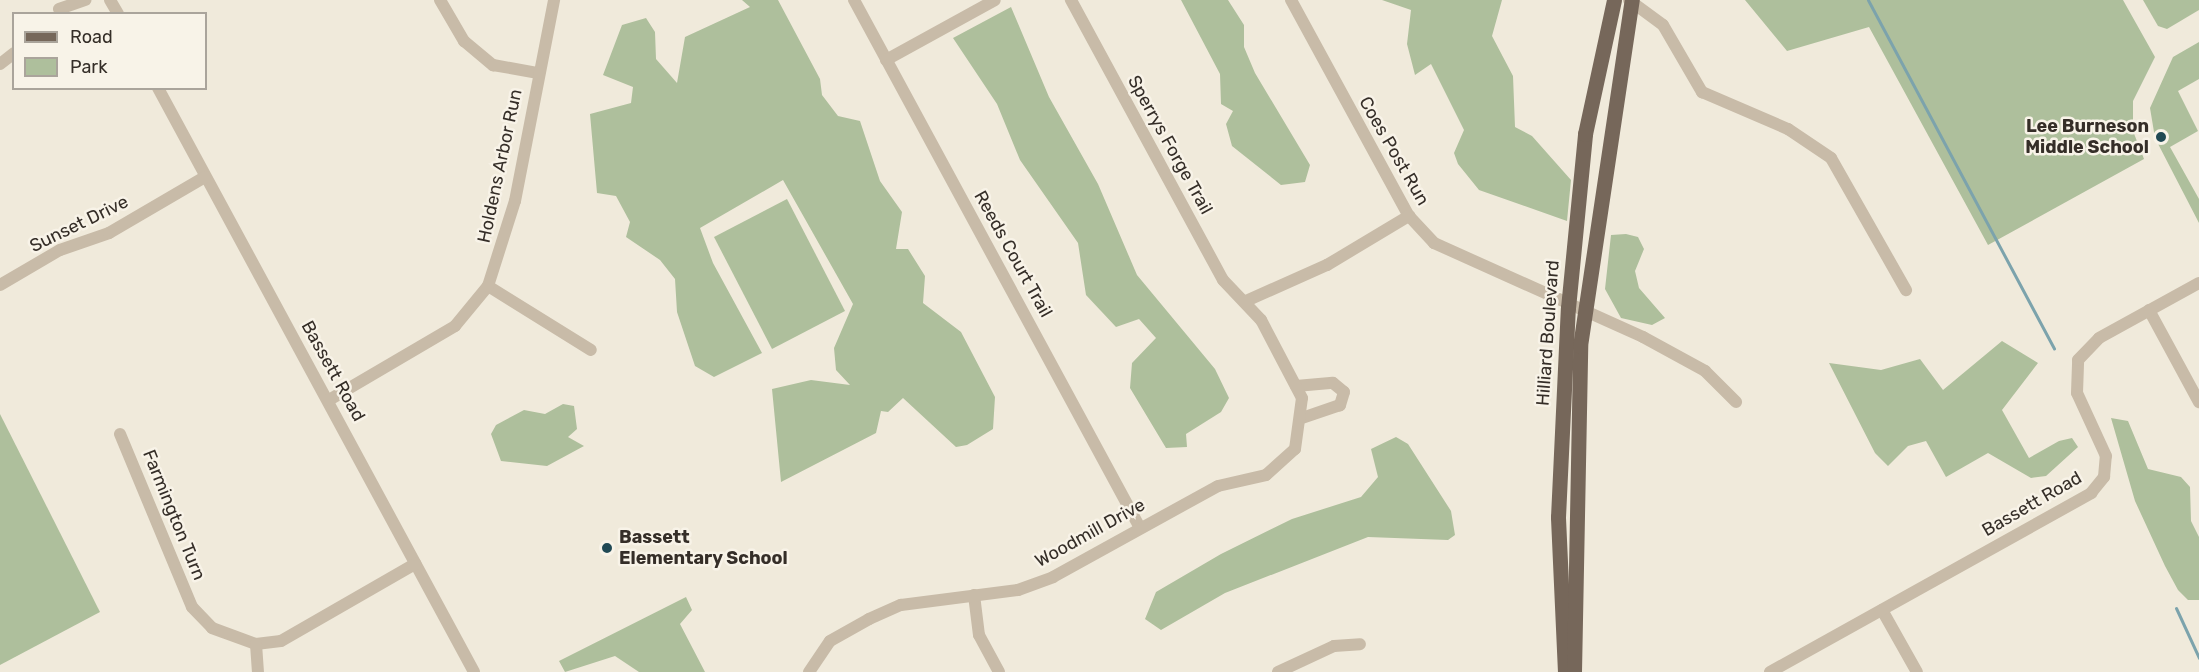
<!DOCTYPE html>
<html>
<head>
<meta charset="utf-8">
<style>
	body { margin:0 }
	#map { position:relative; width:2199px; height:672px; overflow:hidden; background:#f0eadb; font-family:Rubik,sans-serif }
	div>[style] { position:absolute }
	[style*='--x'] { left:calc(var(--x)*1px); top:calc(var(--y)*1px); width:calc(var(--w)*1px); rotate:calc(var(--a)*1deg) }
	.green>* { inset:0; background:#aebf9c }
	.stream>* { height:3px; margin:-1.5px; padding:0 1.5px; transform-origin:1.5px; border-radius:1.5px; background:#7ca3ac }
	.minor>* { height:12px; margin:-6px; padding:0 6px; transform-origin:6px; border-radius:6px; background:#c8bba8 }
	.major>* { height:15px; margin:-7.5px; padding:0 7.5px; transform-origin:7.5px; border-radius:7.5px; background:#76675a }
	.dots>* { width:16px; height:16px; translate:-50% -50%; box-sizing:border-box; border:3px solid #f8f3e8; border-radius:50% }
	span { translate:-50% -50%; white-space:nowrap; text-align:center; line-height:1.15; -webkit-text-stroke:5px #f8f3e8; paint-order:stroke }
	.poi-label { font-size:18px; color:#352e28; font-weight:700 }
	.right { translate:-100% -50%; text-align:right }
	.left { translate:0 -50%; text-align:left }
	.street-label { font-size:18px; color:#352e28 }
	.legend { position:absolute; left:12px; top:12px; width:195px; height:78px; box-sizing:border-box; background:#f8f3e8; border:2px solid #aaa49b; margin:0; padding:8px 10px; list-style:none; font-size:18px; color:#352e28 }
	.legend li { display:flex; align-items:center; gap:12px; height:30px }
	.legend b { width:30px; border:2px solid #aaa49b }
</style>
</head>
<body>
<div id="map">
	<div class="green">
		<i style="clip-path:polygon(742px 0,778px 0,820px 79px,822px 95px,838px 116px,860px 121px,880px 181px,902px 212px,896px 249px,908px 249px,925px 276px,923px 303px,961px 332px,995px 397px,993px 429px,967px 445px,956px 447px,903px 398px,888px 412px,881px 411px,876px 433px,781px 482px,772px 389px,811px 380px,850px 385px,836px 370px,834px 348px,853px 304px,783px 180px,700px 228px,713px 263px,762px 353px,714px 377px,695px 366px,677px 312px,675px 279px,660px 260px,626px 237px,630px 222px,616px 196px,597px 193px,590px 114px,631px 103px,633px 87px,603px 75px,622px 25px,646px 18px,655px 32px,656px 59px,677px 83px,685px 37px,750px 7px)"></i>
		<i style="clip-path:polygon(1181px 0,1228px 0,1244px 25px,1244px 47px,1255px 73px,1310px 165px,1305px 182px,1281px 185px,1232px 146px,1226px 124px,1233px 111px,1221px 104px,1220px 74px)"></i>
		<i style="clip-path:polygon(1382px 0,1502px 0,1492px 36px,1513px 76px,1515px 127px,1532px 136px,1571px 180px,1567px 221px,1479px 190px,1458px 164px,1454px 153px,1464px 130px,1431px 64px,1415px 75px,1407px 44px,1411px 10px)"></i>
		<i style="clip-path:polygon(1745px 0,2123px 0,2155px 57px,2133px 101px,2133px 131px,2144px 159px,1988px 245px,1869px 27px,1787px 51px)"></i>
		<i style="clip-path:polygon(2143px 0,2199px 0,2199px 10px,2167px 29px,2158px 26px)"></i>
		<i style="clip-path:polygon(1011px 7px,1049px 97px,1098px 184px,1137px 275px,1215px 369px,1229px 398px,1221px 412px,1186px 434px,1187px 447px,1166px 448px,1130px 388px,1132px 363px,1156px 338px,1139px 319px,1116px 327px,1086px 295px,1078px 243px,1020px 160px,997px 104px,953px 38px)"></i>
		<i style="clip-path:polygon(2199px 42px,2199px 79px,2178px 91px,2198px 131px,2170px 147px,2199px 199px,2199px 223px,2155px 138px,2150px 108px,2173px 57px)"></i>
		<i style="clip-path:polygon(787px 199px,845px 311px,772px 349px,714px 237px)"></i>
		<i style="clip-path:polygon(1626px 234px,1638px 237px,1644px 249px,1635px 271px,1639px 288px,1665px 318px,1652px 325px,1621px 318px,1605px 289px,1611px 235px)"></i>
		<i style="clip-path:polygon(2002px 341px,2038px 363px,2002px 410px,2029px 458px,2059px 441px,2072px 438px,2078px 447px,2046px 476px,2031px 478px,1988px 453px,1946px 477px,1926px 441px,1908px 446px,1888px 466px,1875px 453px,1829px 363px,1881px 370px,1920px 359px,1943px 390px)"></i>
		<i style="clip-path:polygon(563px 404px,574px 406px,577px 429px,568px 437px,584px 446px,547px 466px,501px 461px,491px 434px,496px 425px,524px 410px,545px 414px)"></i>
		<i style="clip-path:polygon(0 414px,100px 612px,0 665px)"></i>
		<i style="clip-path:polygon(2111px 418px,2128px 421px,2148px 469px,2181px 477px,2190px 487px,2191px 521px,2199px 537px,2199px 600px,2188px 600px,2178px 590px,2165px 566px,2135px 501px)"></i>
		<i style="clip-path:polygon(1396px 437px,1408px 444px,1451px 511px,1455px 535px,1448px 540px,1368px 537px,1225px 593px,1161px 630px,1145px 619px,1156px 592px,1221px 554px,1292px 519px,1361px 497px,1378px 477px,1371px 449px)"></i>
		<i style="clip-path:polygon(686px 597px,692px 610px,680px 624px,705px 672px,639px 672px,615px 656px,565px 672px,559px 661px)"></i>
	</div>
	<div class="stream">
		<i style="--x:1868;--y:0;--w:395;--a:61.9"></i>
		<i style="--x:2176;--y:608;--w:55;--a:65.3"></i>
	</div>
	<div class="minor">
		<i style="--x:110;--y:0;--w:16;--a:60"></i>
		<i style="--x:440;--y:0;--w:48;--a:59.7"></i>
		<i style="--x:464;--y:41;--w:38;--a:40"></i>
		<i style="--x:493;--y:65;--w:46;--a:10.1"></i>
		<i style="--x:854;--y:0;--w:598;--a:61.55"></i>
		<i style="--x:1291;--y:0;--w:246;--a:61.4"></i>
		<i style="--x:1409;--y:216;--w:37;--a:47"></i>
		<i style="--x:1434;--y:243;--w:229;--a:24.2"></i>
		<i style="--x:1643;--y:337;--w:71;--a:28.7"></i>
		<i style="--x:1705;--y:371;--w:44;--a:45"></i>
		<i style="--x:1629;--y:0;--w:42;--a:36.3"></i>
		<i style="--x:1663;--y:25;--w:78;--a:59.8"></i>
		<i style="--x:1702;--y:92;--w:94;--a:23.3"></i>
		<i style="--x:1788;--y:129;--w:52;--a:34"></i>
		<i style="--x:1831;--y:158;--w:152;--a:60.4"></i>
		<i style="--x:59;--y:9;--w:28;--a:-19"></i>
		<i style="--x:886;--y:60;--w:124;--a:-28.8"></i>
		<i style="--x:0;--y:64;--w:18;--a:-38"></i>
		<i style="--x:158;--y:88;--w:664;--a:61.58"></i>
		<i style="--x:0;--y:285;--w:69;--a:-30.3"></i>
		<i style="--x:60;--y:250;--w:52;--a:-19.1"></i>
		<i style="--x:109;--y:233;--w:111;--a:-30.3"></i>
		<i style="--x:488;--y:286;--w:121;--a:31.9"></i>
		<i style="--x:1246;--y:301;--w:89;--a:-24"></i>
		<i style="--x:1327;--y:265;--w:96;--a:-30.9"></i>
		<i style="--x:2149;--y:310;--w:105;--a:61.5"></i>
		<i style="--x:1296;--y:386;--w:37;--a:-5"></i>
		<i style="--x:1333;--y:383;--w:14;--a:39"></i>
		<i style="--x:1344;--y:392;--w:14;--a:107"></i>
		<i style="--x:1340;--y:405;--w:39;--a:161"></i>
		<i style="--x:329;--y:400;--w:146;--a:-30.4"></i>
		<i style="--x:455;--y:326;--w:52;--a:-50.5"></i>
		<i style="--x:488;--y:286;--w:89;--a:-72.4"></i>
		<i style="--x:515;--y:201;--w:205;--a:-79"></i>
		<i style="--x:120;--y:434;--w:187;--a:67.4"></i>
		<i style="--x:192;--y:607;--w:29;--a:46"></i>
		<i style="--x:212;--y:628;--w:47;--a:20"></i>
		<i style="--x:256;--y:644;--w:25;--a:-7"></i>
		<i style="--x:281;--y:641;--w:155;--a:-29.9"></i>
		<i style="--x:974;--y:595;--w:40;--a:82.9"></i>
		<i style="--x:979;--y:635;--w:42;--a:61.6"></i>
		<i style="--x:1882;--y:610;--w:71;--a:60.6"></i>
		<i style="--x:256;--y:644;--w:28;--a:86"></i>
		<i style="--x:809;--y:672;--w:37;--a:-56"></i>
		<i style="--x:830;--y:641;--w:45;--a:-29.4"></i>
		<i style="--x:869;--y:619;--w:35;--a:-24"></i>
		<i style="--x:901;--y:605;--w:118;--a:-7.3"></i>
		<i style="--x:1018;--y:590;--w:37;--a:-20"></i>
		<i style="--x:1053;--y:577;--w:188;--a:-28.9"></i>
		<i style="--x:1218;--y:486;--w:49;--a:-12.9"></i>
		<i style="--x:1266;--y:475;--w:39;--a:-42"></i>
		<i style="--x:1295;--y:449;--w:51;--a:-82.2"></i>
		<i style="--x:1302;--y:398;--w:88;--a:-117.7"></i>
		<i style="--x:1261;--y:320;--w:55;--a:-133.5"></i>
		<i style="--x:1223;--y:280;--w:319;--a:-118.5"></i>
		<i style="--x:1278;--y:672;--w:62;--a:-24.9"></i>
		<i style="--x:1334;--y:646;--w:26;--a:-4"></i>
		<i style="--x:1770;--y:672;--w:368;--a:-29.1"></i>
		<i style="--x:2091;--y:493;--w:21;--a:-51"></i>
		<i style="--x:2104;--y:477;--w:21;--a:-85"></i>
		<i style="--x:2106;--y:456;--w:69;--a:-114.7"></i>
		<i style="--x:2077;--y:393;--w:33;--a:-88"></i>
		<i style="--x:2078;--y:360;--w:30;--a:-46"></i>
		<i style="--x:2099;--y:338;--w:114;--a:-28.8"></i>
	</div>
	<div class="major">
		<i style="--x:1565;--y:672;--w:155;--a:-92.6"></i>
		<i style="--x:1558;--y:517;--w:209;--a:-87.3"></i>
		<i style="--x:1568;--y:308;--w:175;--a:-84.4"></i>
		<i style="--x:1585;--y:134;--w:137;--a:-77.8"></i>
		<i style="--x:1574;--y:672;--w:326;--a:-88.9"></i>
		<i style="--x:1580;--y:346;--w:350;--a:-81.5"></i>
	</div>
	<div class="dots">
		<i style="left:2161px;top:137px;background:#204954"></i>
		<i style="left:607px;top:548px;background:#204954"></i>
	</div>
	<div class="poi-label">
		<span class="right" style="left:2149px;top:137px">Lee Burneson<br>Middle School</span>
		<span class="left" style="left:619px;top:548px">Bassett<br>Elementary School</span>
	</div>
	<div class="street-label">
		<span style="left:1170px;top:145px;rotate:61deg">Sperrys Forge Trail</span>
		<span style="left:1394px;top:151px;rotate:60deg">Coes Post Run</span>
		<span style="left:500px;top:166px;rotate:-78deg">Holdens Arbor Run</span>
		<span style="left:79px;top:224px;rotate:-26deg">Sunset Drive</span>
		<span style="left:1013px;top:254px;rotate:61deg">Reeds Court Trail</span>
		<span style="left:1548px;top:333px;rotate:-86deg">Hilliard Boulevard</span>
		<span style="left:333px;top:371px;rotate:61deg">Bassett Road</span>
		<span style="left:2032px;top:504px;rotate:-30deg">Bassett Road</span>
		<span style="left:174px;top:515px;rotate:68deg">Farmington Turn</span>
		<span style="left:1090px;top:533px;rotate:-29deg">Woodmill Drive</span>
	</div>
	<ul class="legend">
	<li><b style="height:8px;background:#76675a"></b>Road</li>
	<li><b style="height:16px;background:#aebf9c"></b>Park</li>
	</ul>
</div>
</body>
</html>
